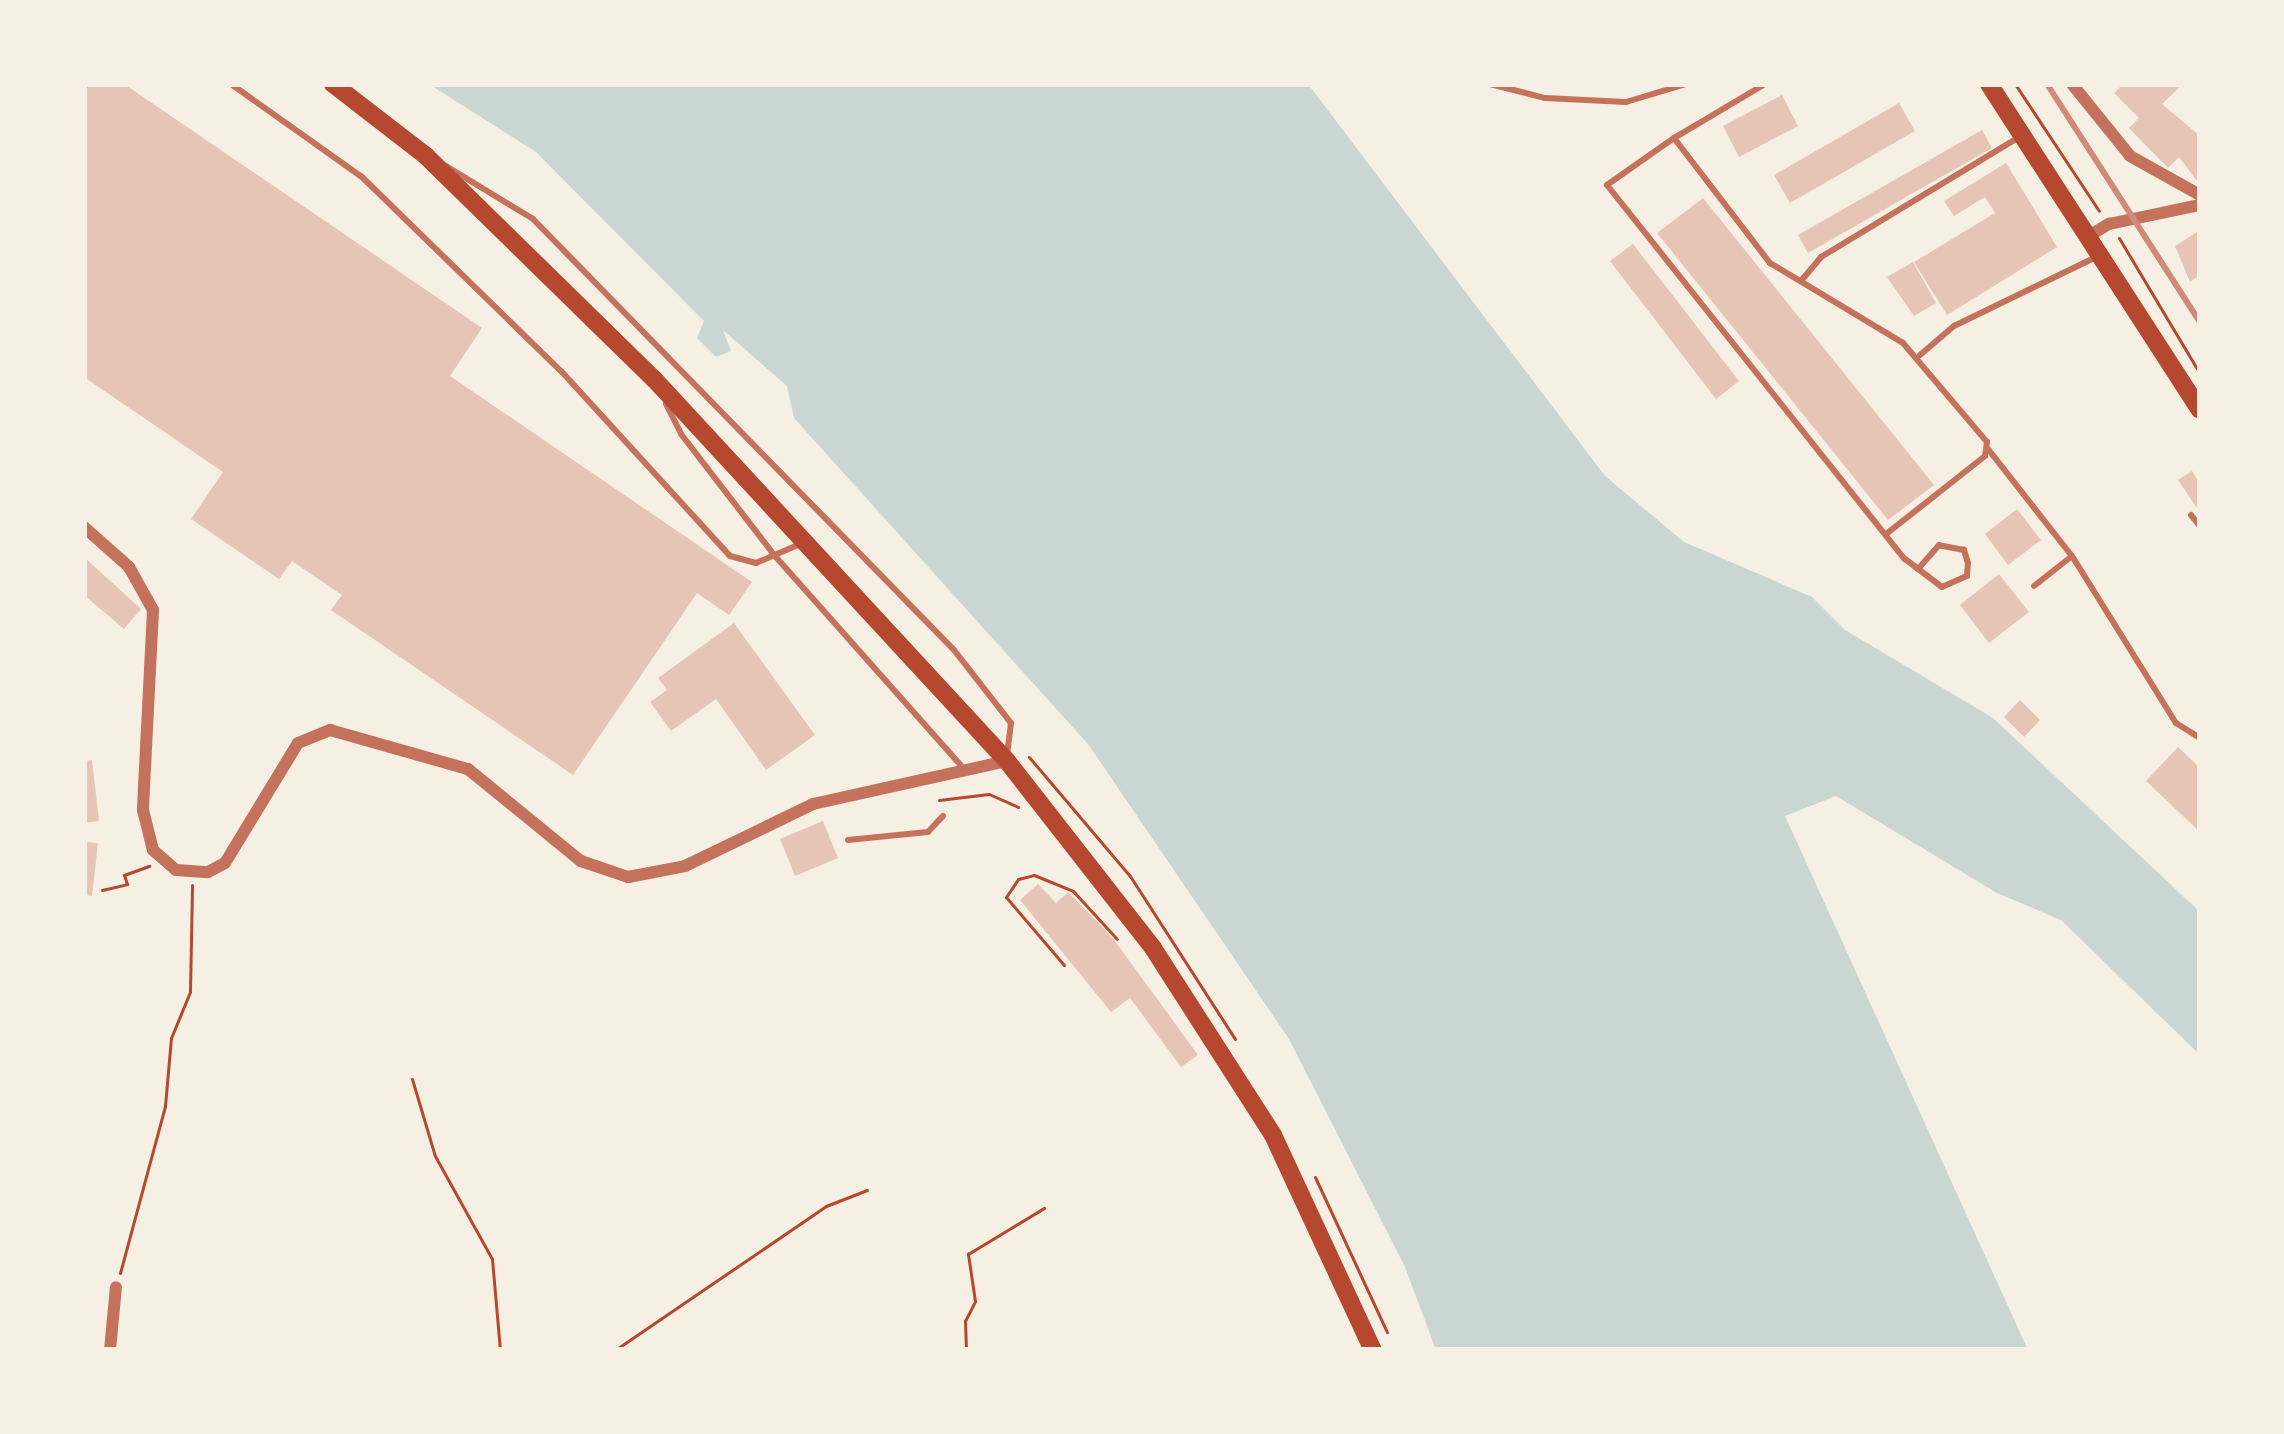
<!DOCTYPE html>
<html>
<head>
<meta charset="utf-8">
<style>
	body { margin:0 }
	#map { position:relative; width:2284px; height:1434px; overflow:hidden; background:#f6efe4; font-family:Manrope,sans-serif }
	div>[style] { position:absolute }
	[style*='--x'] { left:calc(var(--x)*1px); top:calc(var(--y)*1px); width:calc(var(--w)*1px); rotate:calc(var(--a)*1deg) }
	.water>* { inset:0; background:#c9d6d2 }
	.building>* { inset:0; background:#e6c5b7 }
	.path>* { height:3px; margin:-1.5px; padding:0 1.5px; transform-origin:1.5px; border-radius:1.5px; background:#b5482f }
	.service>* { height:6px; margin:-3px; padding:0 3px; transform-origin:3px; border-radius:3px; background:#c5725c }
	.minor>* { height:12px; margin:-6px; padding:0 6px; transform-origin:6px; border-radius:6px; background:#c5725c }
	.primary>* { height:18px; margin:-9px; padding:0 9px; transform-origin:9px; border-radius:9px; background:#b5482f }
	.rail>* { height:6px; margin:-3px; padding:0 3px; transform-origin:3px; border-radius:3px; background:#cf8b77 }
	span { translate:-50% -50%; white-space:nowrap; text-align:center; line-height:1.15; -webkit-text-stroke:12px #f6efe4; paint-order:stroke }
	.frame { position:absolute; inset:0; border:87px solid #f6efe4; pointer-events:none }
</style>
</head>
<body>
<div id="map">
	<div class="water">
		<i style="clip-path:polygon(429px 84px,1308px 84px,1605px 476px,1684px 542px,1812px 597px,1845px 630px,1993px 718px,2200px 912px,2200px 1055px,2061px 920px,1997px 893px,1836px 796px,1785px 816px,2028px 1350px,1436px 1350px,1405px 1267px,1289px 1039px,1088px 744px,794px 418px,787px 386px,723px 330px,731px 351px,716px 357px,697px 338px,704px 321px,536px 152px)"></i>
	</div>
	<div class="building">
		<i style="clip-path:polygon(84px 84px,124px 84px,482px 328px,450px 376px,752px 582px,729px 615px,697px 593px,573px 775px,331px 610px,342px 595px,292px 561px,279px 579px,191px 519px,223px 472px,84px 377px)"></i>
		<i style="clip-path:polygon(2123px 84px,2183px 84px,2162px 104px,2200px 136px,2200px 185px,2179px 157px,2168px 168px,2129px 128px,2139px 118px,2114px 93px)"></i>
		<i style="clip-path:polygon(1782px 95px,1798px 126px,1739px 157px,1723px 126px)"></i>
		<i style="clip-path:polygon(1899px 103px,1915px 131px,1790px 203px,1774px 175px)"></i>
		<i style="clip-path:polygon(1982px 130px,1992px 148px,1808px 253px,1798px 235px)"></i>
		<i style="clip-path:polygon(2006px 163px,2057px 247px,1947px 315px,1914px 262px,1995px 213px,1985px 197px,1954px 216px,1944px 201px)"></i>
		<i style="clip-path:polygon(1703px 198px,1934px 485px,1888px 520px,1657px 233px)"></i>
		<i style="clip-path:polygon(2200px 230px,2200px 275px,2190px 282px,2175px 246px)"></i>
		<i style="clip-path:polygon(1633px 244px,1739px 381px,1716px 399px,1610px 261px)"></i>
		<i style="clip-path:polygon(1913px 262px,1936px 303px,1914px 316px,1887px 277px)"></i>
		<i style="clip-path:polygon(2192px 471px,2200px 484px,2197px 508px,2178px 480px)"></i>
		<i style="clip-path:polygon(2017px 509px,2041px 540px,2008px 565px,1985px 534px)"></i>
		<i style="clip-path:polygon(84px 557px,141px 609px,124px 629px,84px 595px)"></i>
		<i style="clip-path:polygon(1999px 574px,2029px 612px,1989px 643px,1960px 605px)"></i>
		<i style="clip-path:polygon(734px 623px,815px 735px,766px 770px,716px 699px,671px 731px,650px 702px,667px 690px,658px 678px)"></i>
		<i style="clip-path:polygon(2020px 700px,2040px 720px,2024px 737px,2004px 717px)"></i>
		<i style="clip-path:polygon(2178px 747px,2200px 768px,2200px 832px,2146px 781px)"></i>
		<i style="clip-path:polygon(92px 760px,99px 821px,84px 823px,84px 761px)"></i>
		<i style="clip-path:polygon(823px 821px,838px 858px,795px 876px,780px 839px)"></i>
		<i style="clip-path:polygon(84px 842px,98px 843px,92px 896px,84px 895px)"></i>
		<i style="clip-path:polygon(1038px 884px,1056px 903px,1068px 892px,1112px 937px,1198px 1055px,1181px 1067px,1130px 998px,1111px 1012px,1020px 900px)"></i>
	</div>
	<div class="path">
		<i style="--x:2015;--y:84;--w:152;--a:56.5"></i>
		<i style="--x:2119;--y:238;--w:152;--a:59.2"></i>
		<i style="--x:1029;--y:757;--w:156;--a:49.7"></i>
		<i style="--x:1130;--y:876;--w:194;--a:57.2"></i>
		<i style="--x:939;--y:800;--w:50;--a:-6.8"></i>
		<i style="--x:989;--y:794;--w:32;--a:24"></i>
		<i style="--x:102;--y:890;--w:26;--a:-13"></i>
		<i style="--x:127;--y:884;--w:9;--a:-108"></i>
		<i style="--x:124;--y:875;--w:27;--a:-20"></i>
		<i style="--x:1064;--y:965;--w:89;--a:-130.5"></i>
		<i style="--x:1006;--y:897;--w:22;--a:-56"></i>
		<i style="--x:1018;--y:879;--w:16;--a:-14"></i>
		<i style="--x:1034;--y:875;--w:42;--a:22.3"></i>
		<i style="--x:1073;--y:891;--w:65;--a:47.5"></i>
		<i style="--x:412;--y:1079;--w:80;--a:73.4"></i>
		<i style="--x:435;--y:1156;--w:118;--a:61"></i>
		<i style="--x:492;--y:1259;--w:91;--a:85"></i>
		<i style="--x:1315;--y:1177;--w:171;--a:65.1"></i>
		<i style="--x:120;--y:1273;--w:173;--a:-74.9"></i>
		<i style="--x:165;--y:1106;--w:68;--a:-85"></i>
		<i style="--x:171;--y:1038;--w:50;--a:-67.6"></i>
		<i style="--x:190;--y:992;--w:107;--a:-88.9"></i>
		<i style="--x:615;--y:1350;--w:255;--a:-34.3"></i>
		<i style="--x:826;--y:1206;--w:44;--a:-21.3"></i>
		<i style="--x:966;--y:1350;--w:29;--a:-92"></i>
		<i style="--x:965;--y:1321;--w:22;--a:-63"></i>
		<i style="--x:975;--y:1301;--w:48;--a:-98.5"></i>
		<i style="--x:968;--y:1254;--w:89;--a:-31.2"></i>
	</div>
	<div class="service">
		<i style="--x:231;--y:84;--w:161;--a:35.4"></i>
		<i style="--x:362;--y:177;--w:279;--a:44.3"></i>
		<i style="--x:562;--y:372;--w:249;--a:47.6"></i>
		<i style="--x:730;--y:556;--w:27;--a:15"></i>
		<i style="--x:756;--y:563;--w:48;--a:-23.4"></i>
		<i style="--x:1490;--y:84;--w:57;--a:14.3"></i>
		<i style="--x:1545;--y:98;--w:81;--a:2.8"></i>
		<i style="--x:1626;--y:102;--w:63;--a:-16.7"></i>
		<i style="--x:1765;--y:84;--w:106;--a:149.3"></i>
		<i style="--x:1674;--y:138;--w:158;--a:52.5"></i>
		<i style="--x:1770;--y:263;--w:155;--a:31"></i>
		<i style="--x:1903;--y:343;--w:130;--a:49.7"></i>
		<i style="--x:1987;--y:442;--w:14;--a:98"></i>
		<i style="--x:1985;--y:456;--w:127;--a:141.7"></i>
		<i style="--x:1674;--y:138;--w:82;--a:145"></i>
		<i style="--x:1607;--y:185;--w:478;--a:51.5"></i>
		<i style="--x:1905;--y:559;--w:46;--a:37.1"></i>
		<i style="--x:1942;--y:587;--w:27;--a:-24"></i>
		<i style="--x:1967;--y:576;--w:13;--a:-86"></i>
		<i style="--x:1968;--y:563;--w:14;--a:-107"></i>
		<i style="--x:1964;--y:550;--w:25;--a:-169"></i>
		<i style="--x:1939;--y:545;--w:32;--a:131"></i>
		<i style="--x:446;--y:166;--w:102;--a:31.3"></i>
		<i style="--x:533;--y:219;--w:602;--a:45.67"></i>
		<i style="--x:954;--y:650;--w:93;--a:52"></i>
		<i style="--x:1011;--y:723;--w:34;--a:97"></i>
		<i style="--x:1801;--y:281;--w:31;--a:-50"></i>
		<i style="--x:1821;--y:257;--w:232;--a:-31.2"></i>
		<i style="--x:1920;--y:355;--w:45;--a:-40.5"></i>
		<i style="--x:1954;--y:326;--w:158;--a:-25.9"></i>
		<i style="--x:666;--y:404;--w:34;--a:63"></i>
		<i style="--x:681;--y:434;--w:154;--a:52.4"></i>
		<i style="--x:775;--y:556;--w:285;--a:48.4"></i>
		<i style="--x:1988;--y:449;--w:136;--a:51.9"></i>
		<i style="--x:2072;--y:556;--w:197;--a:58.1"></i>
		<i style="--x:2176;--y:723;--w:28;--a:32"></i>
		<i style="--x:2191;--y:515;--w:14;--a:51"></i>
		<i style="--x:2034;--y:586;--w:48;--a:-38.3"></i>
		<i style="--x:848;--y:840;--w:80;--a:-5.7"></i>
		<i style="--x:928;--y:832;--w:22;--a:-47"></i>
	</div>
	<div class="minor">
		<i style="--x:2072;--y:84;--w:92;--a:51.1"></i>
		<i style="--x:2130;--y:156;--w:80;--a:29.1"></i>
		<i style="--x:2087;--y:237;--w:26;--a:-31"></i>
		<i style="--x:2109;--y:224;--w:93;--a:-11.8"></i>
		<i style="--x:84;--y:527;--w:60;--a:41.6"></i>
		<i style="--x:129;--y:567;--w:49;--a:60.8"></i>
		<i style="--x:153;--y:610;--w:200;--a:92.9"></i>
		<i style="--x:143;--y:810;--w:41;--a:76"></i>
		<i style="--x:153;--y:850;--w:30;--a:41"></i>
		<i style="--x:176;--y:870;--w:32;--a:4"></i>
		<i style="--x:208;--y:872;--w:19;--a:-28"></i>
		<i style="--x:225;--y:863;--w:140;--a:-58.7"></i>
		<i style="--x:298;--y:743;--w:35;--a:-22"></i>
		<i style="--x:330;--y:730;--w:143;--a:15.8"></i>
		<i style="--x:468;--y:769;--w:146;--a:39.2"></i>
		<i style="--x:581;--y:861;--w:50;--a:18.8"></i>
		<i style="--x:628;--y:877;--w:58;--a:-10.9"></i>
		<i style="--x:685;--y:866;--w:142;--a:-25.8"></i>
		<i style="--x:813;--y:804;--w:199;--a:-12.5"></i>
		<i style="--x:110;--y:1350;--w:63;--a:-84.6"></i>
	</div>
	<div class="primary">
		<i style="--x:333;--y:84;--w:118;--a:37.7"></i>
		<i style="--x:426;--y:156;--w:319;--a:44.4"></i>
		<i style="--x:654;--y:379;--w:520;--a:47.26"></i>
		<i style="--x:1007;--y:761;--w:237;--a:52"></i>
		<i style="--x:1153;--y:948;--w:222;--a:57.3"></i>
		<i style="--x:1273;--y:1135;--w:237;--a:65.1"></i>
		<i style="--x:1989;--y:84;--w:388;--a:57.1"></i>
	</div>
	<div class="rail">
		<i style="--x:2047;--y:84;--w:283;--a:57.3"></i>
	</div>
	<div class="frame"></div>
</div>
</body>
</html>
